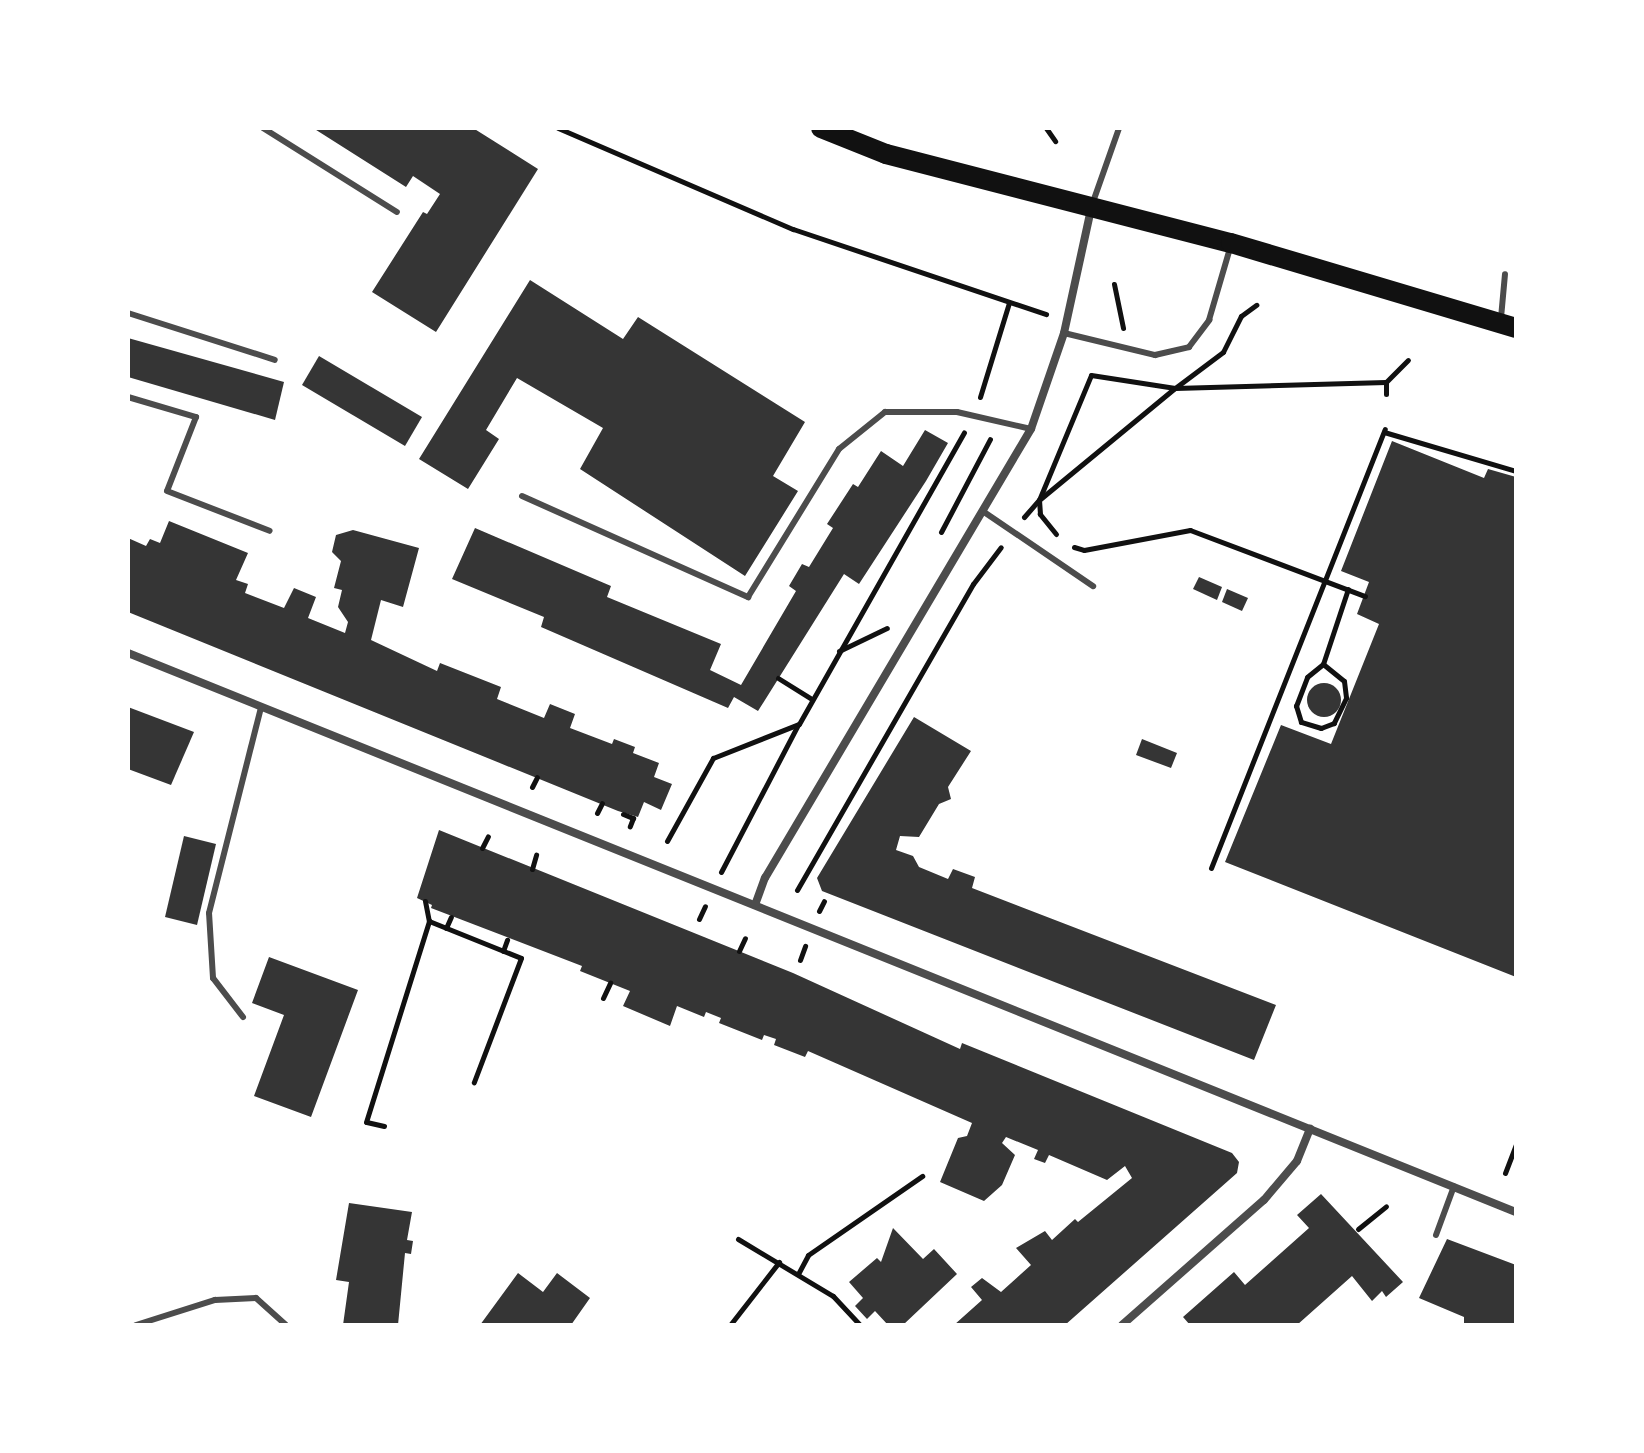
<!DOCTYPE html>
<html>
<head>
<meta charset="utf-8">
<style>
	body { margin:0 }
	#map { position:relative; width:1644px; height:1453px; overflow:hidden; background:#fff; font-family:"Exo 2",sans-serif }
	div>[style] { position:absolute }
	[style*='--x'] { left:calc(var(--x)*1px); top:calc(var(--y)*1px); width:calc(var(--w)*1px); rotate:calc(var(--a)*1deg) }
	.building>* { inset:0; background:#353535 }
	.round { border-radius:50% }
	.path>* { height:5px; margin:-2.5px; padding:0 2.5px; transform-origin:2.5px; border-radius:2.5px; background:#111 }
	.service>* { height:6px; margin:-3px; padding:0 3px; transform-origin:3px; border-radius:3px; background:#4c4c4c }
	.minor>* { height:8px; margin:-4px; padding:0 4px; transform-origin:4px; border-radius:4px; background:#4c4c4c }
	.primary>* { height:20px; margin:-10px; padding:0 10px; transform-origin:10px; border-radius:10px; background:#111 }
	span { translate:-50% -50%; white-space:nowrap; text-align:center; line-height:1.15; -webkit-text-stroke:7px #fff; paint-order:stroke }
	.frame { position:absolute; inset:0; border:130px solid #fff; pointer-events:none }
</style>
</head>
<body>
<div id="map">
	<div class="building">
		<i style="clip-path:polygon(313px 128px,473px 128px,538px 169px,436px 332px,372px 292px,423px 212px,427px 214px,440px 194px,413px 176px,406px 187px)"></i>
		<i style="clip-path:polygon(530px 280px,623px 339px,638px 317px,805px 422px,773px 476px,798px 491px,745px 576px,580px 469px,603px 428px,517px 378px,486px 430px,499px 439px,468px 489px,419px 459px)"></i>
		<i style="clip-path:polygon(128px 338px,284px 382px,275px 420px,128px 377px)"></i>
		<i style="clip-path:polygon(319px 356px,422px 417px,405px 446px,302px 385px)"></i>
		<i style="clip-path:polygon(925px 430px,948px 443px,926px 481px,859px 584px,844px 574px,758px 711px,734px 697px,728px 708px,541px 627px,544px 617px,452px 579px,475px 528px,611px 586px,607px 597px,721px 644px,710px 670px,741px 685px,796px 591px,789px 586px,802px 564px,809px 567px,833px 528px,827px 524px,853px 484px,858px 487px,881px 451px,903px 466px)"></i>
		<i style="clip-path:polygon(1392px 441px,1484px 478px,1488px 469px,1516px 477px,1516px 977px,1225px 862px,1281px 725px,1331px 744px,1379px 624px,1357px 614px,1369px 582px,1341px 571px)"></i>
		<i style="clip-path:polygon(169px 521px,248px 553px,236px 580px,248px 584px,245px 593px,284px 608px,294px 588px,316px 597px,308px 618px,345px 633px,348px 622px,338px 607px,342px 590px,334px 588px,341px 561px,332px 552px,336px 535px,353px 530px,419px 548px,403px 607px,381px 600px,371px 640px,437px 671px,440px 663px,501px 687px,497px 699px,544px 718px,550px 704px,575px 714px,570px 728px,612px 744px,614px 739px,635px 747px,633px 753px,659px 763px,654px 777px,672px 784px,661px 810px,644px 802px,638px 817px,618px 811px,128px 612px,128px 538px,146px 546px,150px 539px,160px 543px)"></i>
		<i style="clip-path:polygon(1199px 577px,1222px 587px,1217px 600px,1193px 589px)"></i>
		<i style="clip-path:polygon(1227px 589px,1248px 598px,1242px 611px,1222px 602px)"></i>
		<i class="round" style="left:1307px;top:683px;width:34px;height:34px"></i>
		<i style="clip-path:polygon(128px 707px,194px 732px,171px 785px,128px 769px)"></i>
		<i style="clip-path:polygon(914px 717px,971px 751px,948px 787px,951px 799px,939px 804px,919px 837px,900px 836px,896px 850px,913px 856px,919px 867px,948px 879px,953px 869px,975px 877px,972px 888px,1276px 1005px,1254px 1060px,822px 891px,817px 878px)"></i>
		<i style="clip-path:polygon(1142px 739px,1177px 753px,1171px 768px,1136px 755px)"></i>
		<i style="clip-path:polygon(439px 830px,793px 973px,960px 1049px,962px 1043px,1232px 1153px,1239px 1162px,1237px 1173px,1065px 1325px,954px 1325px,982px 1300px,971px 1287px,982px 1278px,1001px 1292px,1031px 1265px,1016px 1248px,1045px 1231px,1052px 1240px,1075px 1219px,1078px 1222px,1132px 1178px,1125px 1166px,1107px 1180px,1049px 1155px,1045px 1163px,1034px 1159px,1038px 1150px,1006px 1137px,1002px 1143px,1015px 1155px,1002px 1185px,984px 1201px,940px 1182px,958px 1138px,967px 1136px,972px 1123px,808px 1051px,805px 1057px,774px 1045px,776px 1039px,764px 1035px,762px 1040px,719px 1023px,721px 1018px,706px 1012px,704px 1017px,677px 1006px,670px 1026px,623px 1006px,630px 991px,580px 971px,582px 966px,431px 908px,432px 905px,417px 898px)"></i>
		<i style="clip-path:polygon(184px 836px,216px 844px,197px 925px,165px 917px)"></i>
		<i style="clip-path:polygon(269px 957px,358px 990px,311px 1117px,254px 1096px,284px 1015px,252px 1003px)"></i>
		<i style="clip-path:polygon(1321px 1194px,1403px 1282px,1386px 1297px,1382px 1291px,1372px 1301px,1352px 1276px,1297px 1325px,1190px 1325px,1183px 1317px,1234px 1272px,1245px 1285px,1309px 1228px,1297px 1215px)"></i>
		<i style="clip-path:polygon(349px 1203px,412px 1212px,407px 1240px,413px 1241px,411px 1254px,405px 1253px,398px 1325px,343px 1325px,349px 1282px,336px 1280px)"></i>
		<i style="clip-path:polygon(893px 1228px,923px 1259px,934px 1249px,957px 1274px,903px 1325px,888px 1325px,875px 1311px,867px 1319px,855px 1306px,863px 1298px,849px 1282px,877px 1258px,881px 1262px)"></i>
		<i style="clip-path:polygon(1447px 1239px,1516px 1265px,1516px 1325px,1464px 1325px,1464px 1317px,1419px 1298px)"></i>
		<i style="clip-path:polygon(518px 1273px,543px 1292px,557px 1273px,590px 1298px,571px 1325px,480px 1325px)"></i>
	</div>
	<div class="path">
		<i style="--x:558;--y:128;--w:256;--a:23.3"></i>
		<i style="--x:793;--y:229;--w:267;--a:18.6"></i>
		<i style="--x:1046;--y:128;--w:16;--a:55"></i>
		<i style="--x:1114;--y:284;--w:45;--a:78.4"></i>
		<i style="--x:1386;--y:382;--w:12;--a:90"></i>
		<i style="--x:980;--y:397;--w:98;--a:-72.9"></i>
		<i style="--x:1384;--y:432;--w:138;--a:16.5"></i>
		<i style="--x:1024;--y:517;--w:23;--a:-49"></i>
		<i style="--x:1039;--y:500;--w:135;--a:-67.4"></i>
		<i style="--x:1091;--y:375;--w:85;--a:8.8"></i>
		<i style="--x:1175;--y:388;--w:60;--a:-36.9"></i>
		<i style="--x:1223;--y:352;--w:40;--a:-63.4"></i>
		<i style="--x:1241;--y:316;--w:19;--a:-36"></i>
		<i style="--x:941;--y:532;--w:105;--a:-62.2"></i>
		<i style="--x:1056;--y:534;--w:26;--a:-129"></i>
		<i style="--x:1040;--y:514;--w:14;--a:-94"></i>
		<i style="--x:1039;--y:500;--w:176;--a:-39.5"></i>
		<i style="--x:1175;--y:388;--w:211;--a:-1.6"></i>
		<i style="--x:1386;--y:382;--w:31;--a:-45"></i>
		<i style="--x:1074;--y:547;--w:10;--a:17"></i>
		<i style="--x:1084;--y:550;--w:108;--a:-10.7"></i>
		<i style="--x:1190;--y:530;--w:187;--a:20.7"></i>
		<i style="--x:839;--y:651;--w:53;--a:-25.6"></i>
		<i style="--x:1323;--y:664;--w:27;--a:39"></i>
		<i style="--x:1344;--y:681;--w:17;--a:83"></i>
		<i style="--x:1346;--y:698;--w:28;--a:116"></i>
		<i style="--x:1334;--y:723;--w:14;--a:159"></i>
		<i style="--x:1321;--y:728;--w:21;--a:-163"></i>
		<i style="--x:1301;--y:722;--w:17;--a:-107"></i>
		<i style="--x:1296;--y:706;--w:31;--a:-69"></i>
		<i style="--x:1307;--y:677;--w:21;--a:-39"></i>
		<i style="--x:1323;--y:664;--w:79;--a:-71.6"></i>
		<i style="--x:778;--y:678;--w:39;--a:32"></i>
		<i style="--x:532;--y:787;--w:11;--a:-63"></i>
		<i style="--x:597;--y:813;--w:11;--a:-63"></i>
		<i style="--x:623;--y:814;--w:11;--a:22"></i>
		<i style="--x:633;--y:818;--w:9;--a:111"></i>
		<i style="--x:667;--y:841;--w:95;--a:-61"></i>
		<i style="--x:713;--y:758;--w:92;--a:-21.6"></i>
		<i style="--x:799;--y:724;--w:335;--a:-60.5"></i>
		<i style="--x:482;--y:848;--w:13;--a:-63"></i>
		<i style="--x:1211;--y:868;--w:472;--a:-68.4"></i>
		<i style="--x:532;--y:869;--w:15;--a:-74"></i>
		<i style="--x:721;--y:872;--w:166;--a:-62.4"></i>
		<i style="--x:797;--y:890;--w:353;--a:-60.1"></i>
		<i style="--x:973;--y:584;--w:46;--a:-52.9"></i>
		<i style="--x:425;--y:901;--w:20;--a:79"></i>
		<i style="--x:819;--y:911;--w:11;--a:-63"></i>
		<i style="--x:699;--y:919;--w:14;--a:-65"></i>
		<i style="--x:446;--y:928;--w:12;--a:-66"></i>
		<i style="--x:503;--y:951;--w:12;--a:-70"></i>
		<i style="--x:739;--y:951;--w:14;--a:-65"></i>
		<i style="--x:800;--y:960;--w:15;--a:-70"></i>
		<i style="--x:603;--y:998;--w:17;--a:-65"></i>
		<i style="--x:384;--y:1126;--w:18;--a:-167"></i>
		<i style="--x:366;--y:1122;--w:211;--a:-72.6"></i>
		<i style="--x:429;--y:921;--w:99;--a:21.9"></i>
		<i style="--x:521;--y:958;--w:133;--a:110.8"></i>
		<i style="--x:1505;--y:1173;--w:30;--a:-69"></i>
		<i style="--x:1358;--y:1229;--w:36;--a:-39"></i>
		<i style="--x:738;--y:1239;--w:111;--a:31"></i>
		<i style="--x:833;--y:1296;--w:40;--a:47"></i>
		<i style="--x:798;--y:1274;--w:21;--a:-62"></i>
		<i style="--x:808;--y:1255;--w:139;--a:-34.7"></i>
		<i style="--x:730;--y:1325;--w:80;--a:-52.1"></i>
	</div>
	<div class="service">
		<i style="--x:263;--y:128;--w:158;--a:32.1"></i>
		<i style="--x:1093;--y:202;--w:78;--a:-70.6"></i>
		<i style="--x:128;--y:313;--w:154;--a:17.7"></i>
		<i style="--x:1501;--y:318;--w:44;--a:-84.8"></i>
		<i style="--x:1064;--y:333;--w:94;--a:13.6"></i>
		<i style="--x:1155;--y:355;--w:35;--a:-13"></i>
		<i style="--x:1189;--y:347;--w:34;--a:-53"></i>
		<i style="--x:1209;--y:320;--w:78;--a:-73.7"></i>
		<i style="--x:128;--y:397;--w:71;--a:16.4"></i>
		<i style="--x:196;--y:417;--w:79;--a:111.4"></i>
		<i style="--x:167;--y:491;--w:110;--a:21.2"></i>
		<i style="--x:522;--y:496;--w:248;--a:24.1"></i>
		<i style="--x:748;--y:597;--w:174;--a:-58.4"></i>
		<i style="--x:839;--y:449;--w:59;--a:-38.8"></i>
		<i style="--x:885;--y:412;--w:72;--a:0"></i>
		<i style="--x:957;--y:412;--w:76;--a:12.9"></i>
		<i style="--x:984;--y:512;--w:132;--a:34.2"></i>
		<i style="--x:243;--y:1017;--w:49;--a:-127.6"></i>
		<i style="--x:213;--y:978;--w:65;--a:-93.5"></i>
		<i style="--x:209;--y:913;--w:212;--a:-75.8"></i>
		<i style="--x:1436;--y:1235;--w:52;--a:-69.8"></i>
		<i style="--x:136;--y:1325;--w:83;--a:-17.6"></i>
		<i style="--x:215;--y:1300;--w:41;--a:-2.8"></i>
		<i style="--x:256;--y:1298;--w:40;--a:42"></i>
	</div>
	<div class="minor">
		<i style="--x:128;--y:653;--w:1496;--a:21.94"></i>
		<i style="--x:755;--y:905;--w:29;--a:-70"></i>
		<i style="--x:765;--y:878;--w:522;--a:-59.36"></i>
		<i style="--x:1031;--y:429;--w:102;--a:-71"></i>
		<i style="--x:1064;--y:333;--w:127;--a:-77.7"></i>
		<i style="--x:1122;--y:1325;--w:189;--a:-41.4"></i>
		<i style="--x:1264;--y:1200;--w:51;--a:-49.8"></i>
		<i style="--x:1297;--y:1161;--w:35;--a:-68"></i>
	</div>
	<div class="primary">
		<i style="--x:821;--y:128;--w:70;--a:21.8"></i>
		<i style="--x:886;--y:154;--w:356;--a:14.5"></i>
		<i style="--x:1231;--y:243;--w:297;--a:16.6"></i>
	</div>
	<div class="frame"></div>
</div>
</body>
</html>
